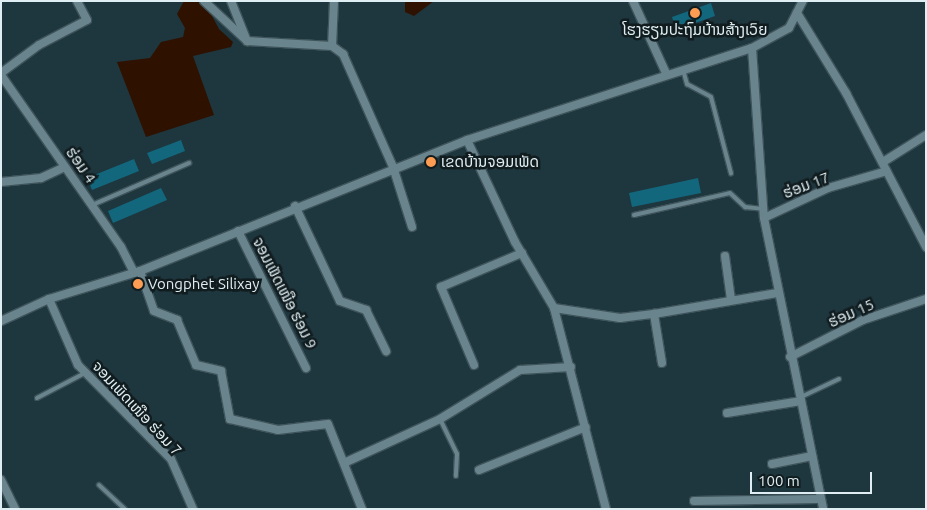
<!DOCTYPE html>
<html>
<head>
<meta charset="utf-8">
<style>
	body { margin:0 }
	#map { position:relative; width:927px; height:510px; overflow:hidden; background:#1e363e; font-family:Ubuntu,"Noto Sans Lao",sans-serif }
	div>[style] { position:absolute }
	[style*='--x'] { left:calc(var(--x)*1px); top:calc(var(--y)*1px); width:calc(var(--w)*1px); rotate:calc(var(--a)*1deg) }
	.water>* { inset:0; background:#2f1100 }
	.building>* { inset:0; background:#13677d }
	.roads { filter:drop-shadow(1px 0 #3e535a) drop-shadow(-1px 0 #3e535a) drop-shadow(0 1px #3e535a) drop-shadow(0 -1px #3e535a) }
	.service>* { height:4px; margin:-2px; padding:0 2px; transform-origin:2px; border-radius:2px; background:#69848d }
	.minor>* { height:8px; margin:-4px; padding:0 4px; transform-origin:4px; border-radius:4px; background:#69848d }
	.dots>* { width:14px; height:14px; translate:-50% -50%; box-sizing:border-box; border:2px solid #111c1f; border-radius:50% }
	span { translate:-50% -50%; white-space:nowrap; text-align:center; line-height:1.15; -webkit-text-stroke:5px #111c1f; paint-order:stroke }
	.poi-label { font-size:15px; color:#dfeef3 }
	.left { translate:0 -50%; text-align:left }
	.street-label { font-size:15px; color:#dfeef3 }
	.frame { position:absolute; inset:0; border:2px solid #dfeef3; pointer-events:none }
	.scale { position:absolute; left:750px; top:472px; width:122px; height:22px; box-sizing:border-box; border:2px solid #dfeef3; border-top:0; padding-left:6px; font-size:15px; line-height:18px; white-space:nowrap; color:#dfeef3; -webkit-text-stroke:4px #111c1f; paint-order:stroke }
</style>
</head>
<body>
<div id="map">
	<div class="water">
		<i style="clip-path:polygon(184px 1px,204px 1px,219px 29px,233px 42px,231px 47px,193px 56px,214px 115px,146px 137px,117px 62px,150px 58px,161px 42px,183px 37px,185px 28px,177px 14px)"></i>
		<i style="clip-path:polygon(405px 1px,434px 1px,414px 16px,405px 12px)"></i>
	</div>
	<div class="building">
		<i style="clip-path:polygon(711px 3px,715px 16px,676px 30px,672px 17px)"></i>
		<i style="clip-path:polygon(181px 140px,185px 151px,152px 164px,147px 153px)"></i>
		<i style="clip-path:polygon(134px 159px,139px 171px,92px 190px,87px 178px)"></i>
		<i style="clip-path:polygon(698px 178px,701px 193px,632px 207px,629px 193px)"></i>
		<i style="clip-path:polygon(161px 188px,167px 200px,113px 223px,108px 211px)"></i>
	</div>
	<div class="roads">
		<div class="service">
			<i style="--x:683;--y:70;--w:15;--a:74"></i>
			<i style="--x:687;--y:84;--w:27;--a:28"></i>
			<i style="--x:711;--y:97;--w:79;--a:75.3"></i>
			<i style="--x:92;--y:205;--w:106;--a:-23.4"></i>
			<i style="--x:634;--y:215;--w:98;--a:-12.9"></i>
			<i style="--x:730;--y:193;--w:21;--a:43"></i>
			<i style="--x:745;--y:207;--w:18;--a:6"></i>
			<i style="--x:801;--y:397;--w:42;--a:-25.3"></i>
			<i style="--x:37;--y:398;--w:54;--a:-27.5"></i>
			<i style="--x:440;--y:419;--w:39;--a:64"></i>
			<i style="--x:457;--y:454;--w:22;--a:93"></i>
			<i style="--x:99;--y:485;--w:35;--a:43"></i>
		</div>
		<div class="minor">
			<i style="--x:204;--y:1;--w:59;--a:42.9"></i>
			<i style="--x:247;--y:41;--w:85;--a:3.4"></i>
			<i style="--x:231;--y:1;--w:43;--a:68.2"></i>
			<i style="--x:334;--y:1;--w:45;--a:92.5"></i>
			<i style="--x:332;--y:46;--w:14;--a:36"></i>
			<i style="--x:343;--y:54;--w:124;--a:66.1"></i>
			<i style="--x:393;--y:167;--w:63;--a:72.4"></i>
			<i style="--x:633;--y:1;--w:79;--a:65.4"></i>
			<i style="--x:797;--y:13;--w:94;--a:58.5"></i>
			<i style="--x:846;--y:93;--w:174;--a:62.5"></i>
			<i style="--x:752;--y:48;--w:170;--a:86"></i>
			<i style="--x:764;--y:218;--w:297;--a:78.5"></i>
			<i style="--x:1;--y:73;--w:47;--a:-36.4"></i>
			<i style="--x:39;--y:45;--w:54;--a:-27.5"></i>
			<i style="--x:87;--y:20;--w:21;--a:-118"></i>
			<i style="--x:1;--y:75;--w:210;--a:55.1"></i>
			<i style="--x:121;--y:247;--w:29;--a:63"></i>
			<i style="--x:467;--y:140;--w:113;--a:64.8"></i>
			<i style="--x:515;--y:242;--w:77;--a:59.4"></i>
			<i style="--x:554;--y:308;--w:208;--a:75.5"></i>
			<i style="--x:883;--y:162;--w:51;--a:-32.1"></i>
			<i style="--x:1;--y:182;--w:40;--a:-5.7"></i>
			<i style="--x:41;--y:178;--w:26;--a:-25"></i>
			<i style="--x:295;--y:206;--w:105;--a:64.7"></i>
			<i style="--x:340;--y:301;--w:28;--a:19"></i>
			<i style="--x:366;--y:310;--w:46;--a:64"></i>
			<i style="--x:764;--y:218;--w:71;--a:-25.1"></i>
			<i style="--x:828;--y:188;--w:61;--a:-16.1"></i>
			<i style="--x:238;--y:231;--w:153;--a:63.6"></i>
			<i style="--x:725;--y:256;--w:43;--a:82.1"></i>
			<i style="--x:140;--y:271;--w:42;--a:70.7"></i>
			<i style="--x:154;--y:311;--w:25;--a:21"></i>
			<i style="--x:177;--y:320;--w:49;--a:67.1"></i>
			<i style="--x:196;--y:365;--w:26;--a:13"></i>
			<i style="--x:221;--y:371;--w:49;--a:79.4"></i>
			<i style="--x:230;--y:419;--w:49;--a:12.9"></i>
			<i style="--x:278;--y:430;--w:50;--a:-6.8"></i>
			<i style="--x:328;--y:424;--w:92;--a:68.2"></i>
			<i style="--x:49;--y:299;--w:72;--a:66.3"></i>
			<i style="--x:78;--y:365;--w:132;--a:45.3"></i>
			<i style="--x:171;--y:459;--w:55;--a:66.3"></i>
			<i style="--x:554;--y:308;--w:67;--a:8.6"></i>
			<i style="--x:620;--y:318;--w:34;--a:-7"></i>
			<i style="--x:1;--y:321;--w:53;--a:-24.6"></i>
			<i style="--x:49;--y:299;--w:95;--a:-17.1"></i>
			<i style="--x:140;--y:271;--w:352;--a:-21.8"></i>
			<i style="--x:467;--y:140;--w:299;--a:-17.9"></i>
			<i style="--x:752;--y:48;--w:42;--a:-28.4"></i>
			<i style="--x:789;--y:28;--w:30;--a:-63"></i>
			<i style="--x:790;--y:357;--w:82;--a:-26.9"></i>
			<i style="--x:863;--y:320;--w:66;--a:-18.4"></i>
			<i style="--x:662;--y:363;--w:50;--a:-99.3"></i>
			<i style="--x:654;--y:314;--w:125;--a:-9.7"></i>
			<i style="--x:474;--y:365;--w:85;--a:-112.9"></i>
			<i style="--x:441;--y:287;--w:88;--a:-22.8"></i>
			<i style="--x:727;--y:413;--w:75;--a:-9.2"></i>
			<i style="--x:344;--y:463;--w:106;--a:-24.6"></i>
			<i style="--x:440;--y:419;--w:94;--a:-31.5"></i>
			<i style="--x:520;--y:370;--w:51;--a:-3.4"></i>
			<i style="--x:772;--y:464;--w:41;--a:-11.3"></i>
			<i style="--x:479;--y:470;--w:115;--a:-21.9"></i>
			<i style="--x:1;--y:480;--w:32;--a:64"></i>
			<i style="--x:694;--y:501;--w:125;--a:-0.9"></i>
		</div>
	</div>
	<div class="dots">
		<i style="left:695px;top:13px;background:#fc9d53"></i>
		<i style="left:431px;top:162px;background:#fc9d53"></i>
		<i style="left:138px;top:284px;background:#fc9d53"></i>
	</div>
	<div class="poi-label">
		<span style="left:695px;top:30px">ໂຮງຮຽນປະຖົມບ້ານສ້າງເວົຍ</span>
		<span class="left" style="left:441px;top:162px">ເຂດບ້ານຈອມເພັດ</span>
		<span class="left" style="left:148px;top:284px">Vongphet Silixay</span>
	</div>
	<div class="street-label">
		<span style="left:81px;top:165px;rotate:55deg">ຮ່ອມ 4</span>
		<span style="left:806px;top:185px;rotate:-21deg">ຮ່ອມ 17</span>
		<span style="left:285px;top:293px;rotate:63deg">ຈອມເພັດເໜືອ ຮ່ອມ 9</span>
		<span style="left:851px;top:313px;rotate:-24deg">ຮ່ອມ 15</span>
		<span style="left:137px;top:408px;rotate:47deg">ຈອມເພັດເໜືອ ຮ່ອມ 7</span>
	</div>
	<div class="frame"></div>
	<div class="scale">100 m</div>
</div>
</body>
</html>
